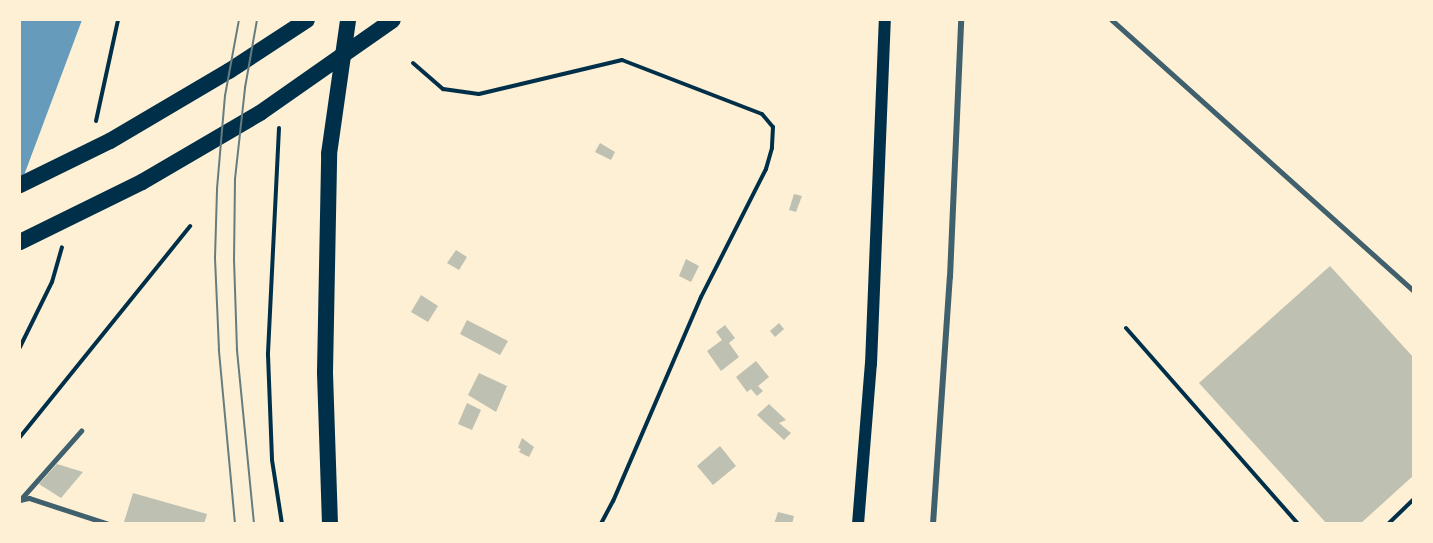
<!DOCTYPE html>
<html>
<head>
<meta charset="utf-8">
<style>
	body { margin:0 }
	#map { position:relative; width:1433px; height:543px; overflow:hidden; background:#fdf0d5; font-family:"Open Sans",sans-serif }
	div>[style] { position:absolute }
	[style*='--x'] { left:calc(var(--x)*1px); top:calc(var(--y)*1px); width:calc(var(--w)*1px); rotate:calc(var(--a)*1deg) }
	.water>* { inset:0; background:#669bbc }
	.building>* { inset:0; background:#bec0b2 }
	.path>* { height:4px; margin:-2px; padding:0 2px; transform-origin:2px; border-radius:2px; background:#003049 }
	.service>* { height:4.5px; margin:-2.25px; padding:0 2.25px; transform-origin:2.25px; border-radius:2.25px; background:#3f606c }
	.minor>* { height:6px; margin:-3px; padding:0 3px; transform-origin:3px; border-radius:3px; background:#3f606c }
	.secondary>* { height:12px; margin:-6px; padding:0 6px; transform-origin:6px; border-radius:6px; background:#003049 }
	.trunk>* { height:16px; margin:-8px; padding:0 8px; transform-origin:8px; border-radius:8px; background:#003049 }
	.tram>* { height:1.5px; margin:-0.75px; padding:0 0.75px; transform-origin:0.75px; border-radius:0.75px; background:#657d81 }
	span { translate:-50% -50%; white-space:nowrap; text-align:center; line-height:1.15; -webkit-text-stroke:4.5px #fdf0d5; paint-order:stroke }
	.frame { position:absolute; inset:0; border:21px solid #fdf0d5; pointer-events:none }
</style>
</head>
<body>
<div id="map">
	<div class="water">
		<i style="clip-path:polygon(20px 20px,82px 20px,20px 186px)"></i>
	</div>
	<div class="building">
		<i style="clip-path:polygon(600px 143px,615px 152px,611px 160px,595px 152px)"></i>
		<i style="clip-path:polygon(794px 194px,802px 196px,796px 212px,789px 210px)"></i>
		<i style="clip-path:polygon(456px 250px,467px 257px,459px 270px,447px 263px)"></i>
		<i style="clip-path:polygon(686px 259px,699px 266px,691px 282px,679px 276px)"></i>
		<i style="clip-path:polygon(1330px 266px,1414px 358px,1414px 475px,1360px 524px,1327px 524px,1199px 383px)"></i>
		<i style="clip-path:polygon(421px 295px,438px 306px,428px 322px,411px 312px)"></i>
		<i style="clip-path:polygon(467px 320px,508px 341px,500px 355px,460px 334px)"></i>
		<i style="clip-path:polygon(779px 323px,784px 329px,775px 337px,770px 331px)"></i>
		<i style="clip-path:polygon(725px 325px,735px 338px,729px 343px,739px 357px,721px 371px,707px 351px,722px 340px,716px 332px)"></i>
		<i style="clip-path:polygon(756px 361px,769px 377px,758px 386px,763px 391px,757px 396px,751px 389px,747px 392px,736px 377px)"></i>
		<i style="clip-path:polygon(479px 373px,507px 386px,496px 412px,468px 395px)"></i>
		<i style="clip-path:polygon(467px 403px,481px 410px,472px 430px,458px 424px)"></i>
		<i style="clip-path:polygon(769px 404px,786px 420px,779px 423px,791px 433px,784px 440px,757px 415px)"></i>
		<i style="clip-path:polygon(522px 438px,534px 447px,529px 457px,519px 452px,521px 449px,518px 448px)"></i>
		<i style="clip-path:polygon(720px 446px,736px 466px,713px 485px,697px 466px)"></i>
		<i style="clip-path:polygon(57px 464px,83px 472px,61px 498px,39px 484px)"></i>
		<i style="clip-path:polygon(133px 493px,207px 514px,204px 524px,124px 522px)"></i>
		<i style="clip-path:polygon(778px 512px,794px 516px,792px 524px,774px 524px)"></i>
	</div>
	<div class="path">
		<i style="--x:413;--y:63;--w:40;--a:41"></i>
		<i style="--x:443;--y:89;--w:36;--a:8"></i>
		<i style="--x:479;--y:94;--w:147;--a:-13.4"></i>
		<i style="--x:622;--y:60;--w:150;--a:21.1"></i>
		<i style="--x:762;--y:114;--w:17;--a:50"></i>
		<i style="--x:773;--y:127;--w:21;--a:93"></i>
		<i style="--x:772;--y:148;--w:22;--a:106"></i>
		<i style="--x:766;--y:169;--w:144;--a:116.9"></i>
		<i style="--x:701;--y:297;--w:222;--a:113.3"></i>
		<i style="--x:613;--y:501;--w:26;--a:118"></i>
		<i style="--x:96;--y:121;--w:103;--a:-77.7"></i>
		<i style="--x:279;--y:128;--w:227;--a:92.8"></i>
		<i style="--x:268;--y:355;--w:105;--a:87.8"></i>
		<i style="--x:272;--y:460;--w:65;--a:81.1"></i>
		<i style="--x:1126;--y:328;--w:261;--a:48.7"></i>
		<i style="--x:20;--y:347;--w:72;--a:-63.8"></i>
		<i style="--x:52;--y:282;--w:36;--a:-74"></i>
		<i style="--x:20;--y:437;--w:271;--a:-51.1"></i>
		<i style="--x:1388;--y:524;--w:36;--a:-44"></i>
	</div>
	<div class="service">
		<i style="--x:1112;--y:20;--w:406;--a:41.9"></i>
		<i style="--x:21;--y:499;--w:91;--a:-48.6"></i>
		<i style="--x:20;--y:500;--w:9;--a:-13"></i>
		<i style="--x:29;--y:498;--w:84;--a:18"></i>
	</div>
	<div class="minor">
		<i style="--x:933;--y:524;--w:248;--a:-86.1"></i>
		<i style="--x:950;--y:277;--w:257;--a:-87.5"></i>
	</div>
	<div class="secondary">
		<i style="--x:858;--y:524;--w:161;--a:-85.4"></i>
		<i style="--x:871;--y:364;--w:344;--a:-87.7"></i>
	</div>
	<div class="trunk">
		<i style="--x:20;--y:185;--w:100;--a:-26.1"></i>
		<i style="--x:110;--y:141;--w:138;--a:-30.5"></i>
		<i style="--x:229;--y:71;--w:93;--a:-33.2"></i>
		<i style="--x:20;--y:242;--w:136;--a:-26.2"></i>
		<i style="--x:142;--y:182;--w:137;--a:-30.3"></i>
		<i style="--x:260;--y:113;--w:162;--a:-35"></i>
		<i style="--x:330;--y:524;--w:152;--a:-91.9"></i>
		<i style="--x:325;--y:372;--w:218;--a:-88.9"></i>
		<i style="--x:329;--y:154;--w:135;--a:-81.9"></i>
	</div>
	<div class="tram">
		<i style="--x:235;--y:524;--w:175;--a:-95.3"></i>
		<i style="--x:219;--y:350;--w:92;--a:-92.5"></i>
		<i style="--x:215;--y:258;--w:69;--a:-88.3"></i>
		<i style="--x:217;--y:189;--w:93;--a:-85.1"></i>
		<i style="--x:225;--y:96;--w:77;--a:-79.6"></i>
		<i style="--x:254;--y:524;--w:175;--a:-95.6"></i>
		<i style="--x:237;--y:350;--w:89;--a:-91.9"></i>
		<i style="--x:234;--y:261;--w:82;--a:-89.3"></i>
		<i style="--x:235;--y:179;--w:92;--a:-83.7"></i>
		<i style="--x:245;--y:88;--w:69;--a:-80"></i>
	</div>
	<div class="frame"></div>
</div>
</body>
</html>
